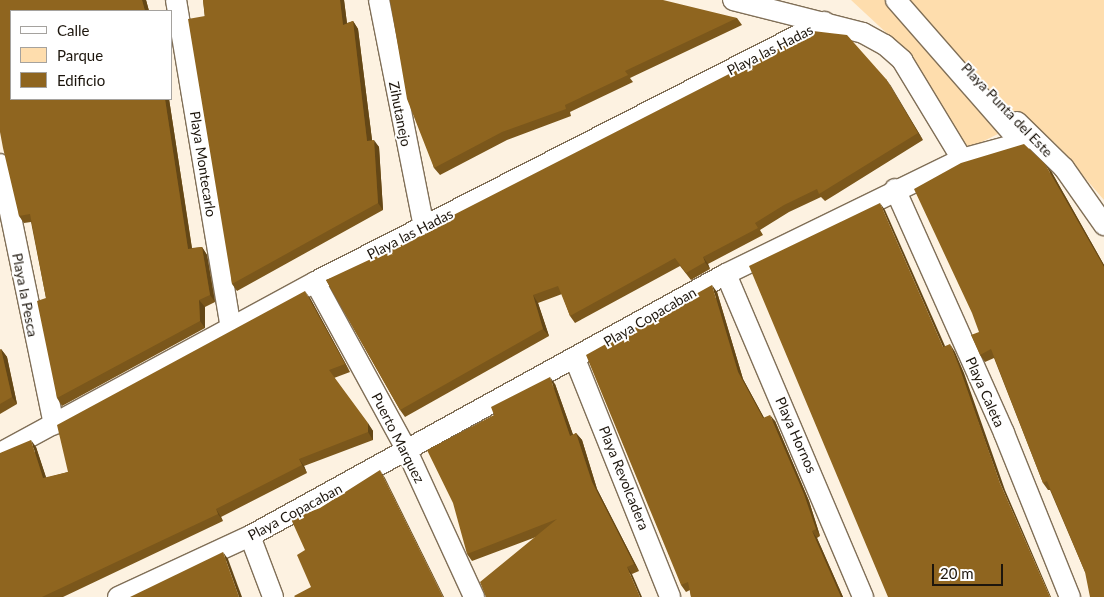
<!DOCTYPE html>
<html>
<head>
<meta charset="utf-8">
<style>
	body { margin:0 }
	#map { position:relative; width:1104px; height:597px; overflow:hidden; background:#fdf2e1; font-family:Lato,sans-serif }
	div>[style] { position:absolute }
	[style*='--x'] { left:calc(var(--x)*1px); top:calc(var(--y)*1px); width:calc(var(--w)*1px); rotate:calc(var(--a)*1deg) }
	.green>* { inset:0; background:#feddad }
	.roads { filter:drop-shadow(1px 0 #806f57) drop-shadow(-1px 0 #806f57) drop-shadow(0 1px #806f57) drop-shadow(0 -1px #806f57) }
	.minor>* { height:20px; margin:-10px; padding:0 10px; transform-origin:10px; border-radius:10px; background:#fff }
	.wall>* { inset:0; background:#7b571b }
	.shaded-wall>* { inset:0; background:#644716 }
	.building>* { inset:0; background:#8f651f }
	span { translate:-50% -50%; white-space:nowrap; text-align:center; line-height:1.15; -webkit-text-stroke:4px #fff; paint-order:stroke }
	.street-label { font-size:14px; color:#1d160d }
	.legend { position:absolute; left:10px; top:10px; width:162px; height:90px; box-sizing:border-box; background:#fff; border:1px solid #a5a29e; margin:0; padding:6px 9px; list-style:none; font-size:15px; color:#1d160d }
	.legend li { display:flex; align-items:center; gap:10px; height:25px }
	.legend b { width:25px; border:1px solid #a5a29e }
	.scale { position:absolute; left:932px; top:564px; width:71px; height:22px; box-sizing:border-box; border:2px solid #1d160d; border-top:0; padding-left:6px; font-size:15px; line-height:18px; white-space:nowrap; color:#1d160d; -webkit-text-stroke:4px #fff; paint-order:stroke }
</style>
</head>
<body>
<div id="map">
	<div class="green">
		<i style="clip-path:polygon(851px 0,1104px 0,1104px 200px,1054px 142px,998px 134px,965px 150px,893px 39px)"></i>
	</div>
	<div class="roads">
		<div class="minor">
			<i style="--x:176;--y:0;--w:332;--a:80.5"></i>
			<i style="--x:379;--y:0;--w:231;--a:78.8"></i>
			<i style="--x:733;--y:0;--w:134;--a:14.2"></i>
			<i style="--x:863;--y:33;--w:25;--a:29"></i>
			<i style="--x:885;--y:45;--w:23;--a:41"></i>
			<i style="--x:902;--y:60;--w:116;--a:58.8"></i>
			<i style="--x:1017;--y:122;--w:66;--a:44.4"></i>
			<i style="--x:1064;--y:168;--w:70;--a:54.9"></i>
			<i style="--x:0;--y:164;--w:266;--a:78.3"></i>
			<i style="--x:895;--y:189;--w:267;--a:65.9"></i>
			<i style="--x:1004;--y:433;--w:177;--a:68.1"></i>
			<i style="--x:726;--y:274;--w:351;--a:67"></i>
			<i style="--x:315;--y:282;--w:192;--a:61.4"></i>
			<i style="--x:407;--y:451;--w:161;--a:65.3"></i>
			<i style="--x:575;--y:359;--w:256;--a:68.2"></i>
			<i style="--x:0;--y:453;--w:358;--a:-28.5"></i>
			<i style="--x:315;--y:282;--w:572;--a:-27.06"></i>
			<i style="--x:250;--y:536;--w:65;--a:69.3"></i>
			<i style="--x:118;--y:597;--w:145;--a:-24.8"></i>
			<i style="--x:250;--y:536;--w:543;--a:-28.83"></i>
			<i style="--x:726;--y:274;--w:263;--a:-26"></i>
			<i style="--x:962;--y:159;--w:61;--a:-15.2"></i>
			<i style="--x:1021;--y:143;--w:190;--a:-131.2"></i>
		</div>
	</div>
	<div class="wall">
		<i style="clip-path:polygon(0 0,146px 0,149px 11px,11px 99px,169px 99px,192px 248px,202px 247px,207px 255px,215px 302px,205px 307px,205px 328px,62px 406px,57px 398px,46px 298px,31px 222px,24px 223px,19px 216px)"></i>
		<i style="clip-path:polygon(203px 0,344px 0,347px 23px,353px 21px,358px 29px,372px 140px,379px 147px,383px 210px,237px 291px,232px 284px)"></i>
		<i style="clip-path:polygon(390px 0,737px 18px,742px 25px,630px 78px,633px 82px,570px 112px,571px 116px,507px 140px,440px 175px,434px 168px)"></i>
		<i style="clip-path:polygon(886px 79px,923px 140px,825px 201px,821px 197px,789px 212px,760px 230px,763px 235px,708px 264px,710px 269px,691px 280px,680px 266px,575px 323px,570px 316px,562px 294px,538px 303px,549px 336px,405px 417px,400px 410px,326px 280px)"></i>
		<i style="clip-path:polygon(1051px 171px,1104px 265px,1104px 597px,1085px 572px,1050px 490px,1048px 490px,1043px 483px,994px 358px,985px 362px,980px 355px,979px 332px)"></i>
		<i style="clip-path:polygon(717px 292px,743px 379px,764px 418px,775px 421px,809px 501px,820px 536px,817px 538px,843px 597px,691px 597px,690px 590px,686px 592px,681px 585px)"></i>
		<i style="clip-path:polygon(310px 298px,350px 372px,334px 378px,373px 431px,373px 440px,304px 466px,307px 473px,221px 517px,223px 521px,63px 597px,0 597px,36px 447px,46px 478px,68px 472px)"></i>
		<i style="clip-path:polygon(1px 349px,7px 357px,17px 404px,0 414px,0 350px)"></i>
		<i style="clip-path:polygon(555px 384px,573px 435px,576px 433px,582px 440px,597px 489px,639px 571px,632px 574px,536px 537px,472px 561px,467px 554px)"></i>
	</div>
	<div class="shaded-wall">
		<i style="clip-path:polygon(142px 0,146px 0,149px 11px,145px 11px)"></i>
		<i style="clip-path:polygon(340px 0,344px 0,348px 32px,343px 25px)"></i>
		<i style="clip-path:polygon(353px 21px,358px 29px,373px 148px,367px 141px)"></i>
		<i style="clip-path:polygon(886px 79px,891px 86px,923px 140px,918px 133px)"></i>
		<i style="clip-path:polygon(165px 99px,169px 99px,193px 256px,188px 249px)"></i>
		<i style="clip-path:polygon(374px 140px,379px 147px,383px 210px,378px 203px)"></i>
		<i style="clip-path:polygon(1045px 164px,1051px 171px,1104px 265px,1104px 267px)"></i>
		<i style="clip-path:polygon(880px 203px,885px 210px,949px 355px,943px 347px)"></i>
		<i style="clip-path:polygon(202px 247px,207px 255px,215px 302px,210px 295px)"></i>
		<i style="clip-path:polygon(703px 257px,708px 264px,710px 269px,705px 262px)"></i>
		<i style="clip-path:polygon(712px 285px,717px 292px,743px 379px,768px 425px,763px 418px,738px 372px)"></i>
		<i style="clip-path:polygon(305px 291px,310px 298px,350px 372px,345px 364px)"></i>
		<i style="clip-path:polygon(533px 295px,538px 303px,549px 336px,543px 329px)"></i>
		<i style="clip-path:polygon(199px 300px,205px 307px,205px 328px,200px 321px)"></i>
		<i style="clip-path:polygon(950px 344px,955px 352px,964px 373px,1005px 490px,1051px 597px,1050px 597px,1000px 483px)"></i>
		<i style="clip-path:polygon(1px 349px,7px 357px,17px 404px,12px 397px)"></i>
		<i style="clip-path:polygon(550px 377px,555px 384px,576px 443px,570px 436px)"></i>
		<i style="clip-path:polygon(770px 415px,775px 421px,809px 501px,820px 536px,816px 529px)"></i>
		<i style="clip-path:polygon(368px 423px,373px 431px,373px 440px,368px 432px)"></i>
		<i style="clip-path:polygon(576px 433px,582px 440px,597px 489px,639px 571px,634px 564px,592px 482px)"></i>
		<i style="clip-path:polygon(31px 440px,36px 447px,49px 486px,43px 478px)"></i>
		<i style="clip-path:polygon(299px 459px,304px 466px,307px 473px,302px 465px)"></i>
		<i style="clip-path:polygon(380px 470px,385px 478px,444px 597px,443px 597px)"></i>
		<i style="clip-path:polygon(216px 509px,221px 517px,223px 521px,218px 514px)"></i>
		<i style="clip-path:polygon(812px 531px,817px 538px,843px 597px,841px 597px)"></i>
		<i style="clip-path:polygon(223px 552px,228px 559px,242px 597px,239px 597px)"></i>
		<i style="clip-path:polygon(627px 567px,632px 574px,642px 597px,640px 597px)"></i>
	</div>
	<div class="building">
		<i style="clip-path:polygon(0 0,142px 0,145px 11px,11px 11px,11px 99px,165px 99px,188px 249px,202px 247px,210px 295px,199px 300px,200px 321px,57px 398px,37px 301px,46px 298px,30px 214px,19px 216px,3px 148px,0 132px)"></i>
		<i style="clip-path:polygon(203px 0,340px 0,343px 25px,353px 21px,367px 141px,374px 140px,378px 203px,232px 284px,188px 19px,205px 16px)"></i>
		<i style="clip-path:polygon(390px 0,663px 0,737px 18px,625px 71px,628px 75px,565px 105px,566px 109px,502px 132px,434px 168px,407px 99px)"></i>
		<i style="clip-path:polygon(813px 31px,847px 35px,886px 79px,918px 133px,819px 194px,817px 189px,784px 205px,755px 223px,758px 228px,703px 257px,705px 262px,686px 273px,675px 258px,570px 316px,558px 286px,533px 295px,543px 329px,400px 410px,326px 280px,431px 231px,430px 227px)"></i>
		<i style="clip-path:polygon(1024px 144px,1045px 164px,1104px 267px,1104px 597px,1090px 597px,1085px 572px,1047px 481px,1043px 483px,991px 349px,980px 355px,971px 335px,979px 332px,972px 313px,914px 189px,961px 163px)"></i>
		<i style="clip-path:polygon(880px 203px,943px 347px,950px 344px,959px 366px,1000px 483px,1050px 597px,888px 597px,749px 266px)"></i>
		<i style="clip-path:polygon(712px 285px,738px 372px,763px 418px,770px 415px,804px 494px,816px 529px,812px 531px,841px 597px,691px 597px,688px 582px,681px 585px,586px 355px)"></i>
		<i style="clip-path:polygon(305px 291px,345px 364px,329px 370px,368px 423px,368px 432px,299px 459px,302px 465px,216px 509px,218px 514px,42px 597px,0 597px,0 453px,31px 440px,43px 478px,68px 472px,57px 425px)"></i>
		<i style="clip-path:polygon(1px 349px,12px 397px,0 404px,0 350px)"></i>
		<i style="clip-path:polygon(550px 377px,570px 436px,576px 433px,592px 482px,634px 564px,627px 567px,640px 597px,486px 597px,480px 582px,557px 519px,467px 554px,453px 503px,427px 450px,494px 415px,491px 407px)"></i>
		<i style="clip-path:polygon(380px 470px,443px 597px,295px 597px,294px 596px,311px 587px,297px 555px,305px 550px,291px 519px,320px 508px)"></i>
		<i style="clip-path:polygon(223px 552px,239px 597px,130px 597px)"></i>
	</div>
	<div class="street-label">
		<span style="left:770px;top:50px;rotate:-27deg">Playa las Hadas</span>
		<span style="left:1007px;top:110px;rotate:46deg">Playa Punta del Este</span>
		<span style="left:400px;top:114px;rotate:79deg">Zihutanejo</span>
		<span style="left:203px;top:164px;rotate:81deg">Playa Montecarlo</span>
		<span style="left:410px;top:234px;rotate:-27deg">Playa las Hadas</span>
		<span style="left:25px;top:295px;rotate:79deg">Playa la Pesca</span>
		<span style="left:650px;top:317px;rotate:-30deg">Playa Copacaban</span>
		<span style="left:985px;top:392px;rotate:66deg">Playa Caleta</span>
		<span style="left:796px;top:435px;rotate:66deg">Playa Hornos</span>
		<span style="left:398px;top:438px;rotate:63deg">Puerto Marquez</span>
		<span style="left:624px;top:478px;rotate:68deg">Playa Revolcadera</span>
		<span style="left:295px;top:512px;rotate:-28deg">Playa Copacaban</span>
	</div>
	<ul class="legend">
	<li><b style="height:6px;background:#fff"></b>Calle</li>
	<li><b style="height:14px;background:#feddad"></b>Parque</li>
	<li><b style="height:14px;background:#8f651f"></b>Edificio</li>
	</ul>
	<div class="scale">20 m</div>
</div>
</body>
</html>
